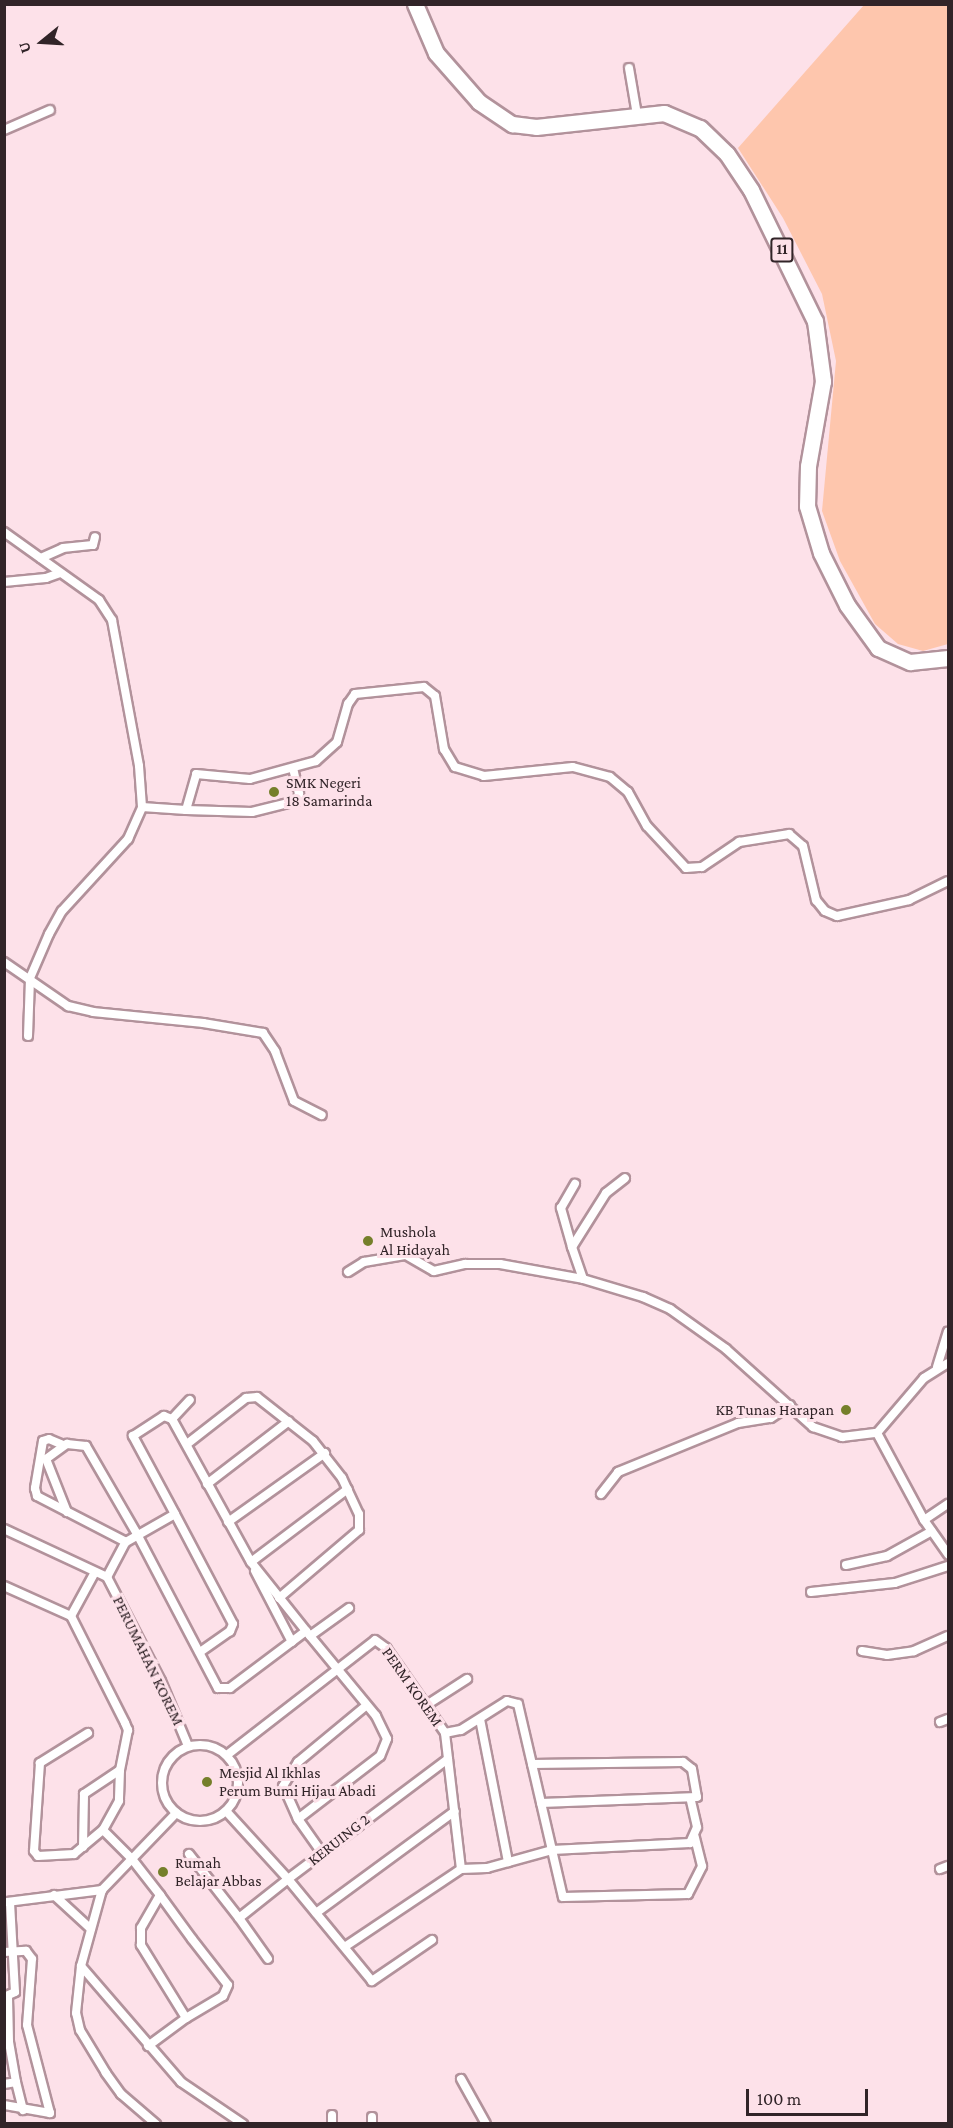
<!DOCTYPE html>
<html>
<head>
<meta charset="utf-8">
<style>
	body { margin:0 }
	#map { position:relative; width:953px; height:2128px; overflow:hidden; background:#fde1e9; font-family:"Crimson Pro",serif }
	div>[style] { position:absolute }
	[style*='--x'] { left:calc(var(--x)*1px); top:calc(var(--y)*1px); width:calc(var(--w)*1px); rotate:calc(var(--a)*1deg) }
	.green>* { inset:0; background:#fec6ad }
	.roads { filter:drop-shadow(2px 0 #b2929b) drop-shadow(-2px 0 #b2929b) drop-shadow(0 2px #b2929b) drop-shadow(0 -2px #b2929b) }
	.street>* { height:8px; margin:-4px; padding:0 4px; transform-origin:4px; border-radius:4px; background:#fff }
	.street>.ring { margin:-4px; padding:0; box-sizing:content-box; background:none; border:8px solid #fff; border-radius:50% }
	.highway>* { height:15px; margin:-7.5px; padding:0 7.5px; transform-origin:7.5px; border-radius:7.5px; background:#fff }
	.dots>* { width:16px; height:16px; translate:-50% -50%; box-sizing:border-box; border:3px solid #fde1e9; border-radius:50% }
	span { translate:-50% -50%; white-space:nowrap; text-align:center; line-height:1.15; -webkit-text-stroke:6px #fde1e9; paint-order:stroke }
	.shield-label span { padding:2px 4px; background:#fde1e9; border:2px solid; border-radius:4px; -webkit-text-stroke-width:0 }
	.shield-label { font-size:15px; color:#312428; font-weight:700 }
	.poi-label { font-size:16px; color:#312428 }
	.left { translate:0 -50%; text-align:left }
	.right { translate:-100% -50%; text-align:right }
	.street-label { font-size:16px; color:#312428 }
	.frame { position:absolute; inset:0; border:6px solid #312428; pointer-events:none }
	.north { position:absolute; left:12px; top:12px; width:60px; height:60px; -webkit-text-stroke:4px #fde1e9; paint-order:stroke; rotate:252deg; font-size:16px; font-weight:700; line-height:24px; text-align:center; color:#312428 }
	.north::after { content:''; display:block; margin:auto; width:21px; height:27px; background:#312428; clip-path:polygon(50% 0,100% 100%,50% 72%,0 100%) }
	.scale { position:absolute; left:746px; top:2089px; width:122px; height:27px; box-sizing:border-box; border:3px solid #312428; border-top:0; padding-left:8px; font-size:18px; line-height:21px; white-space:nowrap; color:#312428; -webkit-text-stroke:4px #fde1e9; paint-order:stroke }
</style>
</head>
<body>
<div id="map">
	<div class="green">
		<i style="clip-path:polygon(864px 5px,948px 5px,948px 644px,923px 651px,898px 644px,875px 624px,840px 561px,822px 511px,836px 361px,822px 294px,783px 218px,738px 148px)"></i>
	</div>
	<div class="roads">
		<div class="street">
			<i style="--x:629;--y:68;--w:48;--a:80.3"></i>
			<i style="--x:4;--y:130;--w:50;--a:-23.5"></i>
			<i style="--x:4;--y:532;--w:117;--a:35.6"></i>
			<i style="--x:99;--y:600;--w:24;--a:57"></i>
			<i style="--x:112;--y:620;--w:148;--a:79.5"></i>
			<i style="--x:139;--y:766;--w:41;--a:85.8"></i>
			<i style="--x:142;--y:807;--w:44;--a:3.9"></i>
			<i style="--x:186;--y:810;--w:37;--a:-74"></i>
			<i style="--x:196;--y:774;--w:54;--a:5.3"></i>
			<i style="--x:250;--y:779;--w:68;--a:-15.3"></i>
			<i style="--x:316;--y:761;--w:28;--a:-42"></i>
			<i style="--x:337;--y:742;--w:40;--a:-74"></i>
			<i style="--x:348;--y:704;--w:12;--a:-55"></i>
			<i style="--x:355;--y:694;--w:69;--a:-5.8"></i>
			<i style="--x:424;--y:687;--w:14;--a:39"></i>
			<i style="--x:435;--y:696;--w:54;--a:80.4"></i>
			<i style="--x:444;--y:749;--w:21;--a:59"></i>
			<i style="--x:455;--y:767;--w:30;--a:17"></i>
			<i style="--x:484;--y:776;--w:89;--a:-5.8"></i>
			<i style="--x:573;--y:767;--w:38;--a:15"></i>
			<i style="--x:610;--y:777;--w:23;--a:40"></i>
			<i style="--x:628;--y:792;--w:39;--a:61"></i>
			<i style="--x:647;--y:826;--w:57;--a:47.1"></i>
			<i style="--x:686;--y:868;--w:16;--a:-4"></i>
			<i style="--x:702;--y:867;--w:45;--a:-34"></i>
			<i style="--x:739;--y:842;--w:51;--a:-9.1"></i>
			<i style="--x:789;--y:834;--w:18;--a:41"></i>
			<i style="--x:803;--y:846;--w:56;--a:76.5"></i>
			<i style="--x:816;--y:900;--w:14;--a:51"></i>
			<i style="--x:825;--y:911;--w:13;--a:23"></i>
			<i style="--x:837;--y:916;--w:74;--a:-12.5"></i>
			<i style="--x:909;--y:900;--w:43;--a:-26"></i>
			<i style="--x:41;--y:558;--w:24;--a:-24"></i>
			<i style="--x:63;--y:548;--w:30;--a:-6"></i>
			<i style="--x:93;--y:545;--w:8;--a:-76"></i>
			<i style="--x:4;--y:582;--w:42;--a:-5.4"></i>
			<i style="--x:46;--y:578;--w:15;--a:-20"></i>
			<i style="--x:186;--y:810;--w:66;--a:1.7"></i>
			<i style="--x:252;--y:812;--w:45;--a:-14"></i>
			<i style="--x:296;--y:801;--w:8;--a:-67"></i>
			<i style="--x:299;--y:794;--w:26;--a:-103"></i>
			<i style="--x:4;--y:962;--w:78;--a:34.5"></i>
			<i style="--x:68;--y:1006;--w:26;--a:13"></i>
			<i style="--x:93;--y:1012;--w:111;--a:5.7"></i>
			<i style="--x:203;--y:1023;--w:61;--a:9.5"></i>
			<i style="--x:263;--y:1033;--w:22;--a:56"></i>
			<i style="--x:275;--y:1051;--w:53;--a:69.2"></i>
			<i style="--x:294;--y:1101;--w:31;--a:27"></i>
			<i style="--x:28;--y:1036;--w:58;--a:-88"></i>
			<i style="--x:30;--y:978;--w:48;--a:-66.6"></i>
			<i style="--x:49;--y:934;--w:26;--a:-61"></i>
			<i style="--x:62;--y:911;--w:98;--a:-47.5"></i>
			<i style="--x:128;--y:839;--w:35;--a:-66"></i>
			<i style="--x:572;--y:1247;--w:41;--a:-105.8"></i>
			<i style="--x:561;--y:1208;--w:28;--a:-60"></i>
			<i style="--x:348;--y:1272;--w:19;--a:-32"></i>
			<i style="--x:364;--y:1262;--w:43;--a:-9.5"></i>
			<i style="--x:406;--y:1255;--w:32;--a:30"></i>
			<i style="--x:434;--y:1271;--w:32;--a:-13"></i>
			<i style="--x:465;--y:1264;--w:35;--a:0"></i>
			<i style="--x:500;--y:1264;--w:84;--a:10.2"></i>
			<i style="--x:583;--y:1279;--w:63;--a:16.7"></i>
			<i style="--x:643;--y:1297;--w:30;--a:24"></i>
			<i style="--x:670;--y:1309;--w:69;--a:35.5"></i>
			<i style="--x:726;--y:1349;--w:117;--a:41.9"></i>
			<i style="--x:813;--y:1427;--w:31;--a:19"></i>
			<i style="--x:842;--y:1437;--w:35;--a:-7"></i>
			<i style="--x:877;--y:1433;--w:72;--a:-49.5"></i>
			<i style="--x:924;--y:1378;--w:28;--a:-32"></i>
			<i style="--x:583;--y:1279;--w:34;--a:-109"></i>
			<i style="--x:572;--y:1247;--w:64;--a:-57.8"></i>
			<i style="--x:606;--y:1193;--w:24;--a:-38"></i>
			<i style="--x:937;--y:1367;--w:37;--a:-73"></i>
			<i style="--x:172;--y:1419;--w:26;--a:-47"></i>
			<i style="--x:877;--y:1433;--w:99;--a:61.6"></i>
			<i style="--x:924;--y:1520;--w:42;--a:54.8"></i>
			<i style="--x:187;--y:1444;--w:75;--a:-37.9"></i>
			<i style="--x:246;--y:1398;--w:11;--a:-5"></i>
			<i style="--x:257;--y:1397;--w:71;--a:38.2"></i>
			<i style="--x:313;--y:1441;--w:47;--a:51.9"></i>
			<i style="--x:342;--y:1478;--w:40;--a:65"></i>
			<i style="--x:359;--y:1514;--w:16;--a:90"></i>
			<i style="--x:359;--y:1530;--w:105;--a:139.6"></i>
			<i style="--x:63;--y:1445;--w:15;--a:-157"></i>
			<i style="--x:49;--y:1439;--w:6;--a:162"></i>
			<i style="--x:43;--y:1441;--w:48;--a:99.7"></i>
			<i style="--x:35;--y:1488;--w:8;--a:76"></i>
			<i style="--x:37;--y:1496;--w:100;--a:27.3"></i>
			<i style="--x:46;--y:1459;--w:26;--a:-36"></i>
			<i style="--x:67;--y:1444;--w:19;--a:6"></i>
			<i style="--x:86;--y:1446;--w:102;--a:59.9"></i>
			<i style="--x:137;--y:1534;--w:174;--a:62.3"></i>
			<i style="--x:218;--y:1688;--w:12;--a:0"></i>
			<i style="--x:230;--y:1688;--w:95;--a:-36.9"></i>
			<i style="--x:306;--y:1631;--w:110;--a:50.5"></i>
			<i style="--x:376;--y:1716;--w:25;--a:64"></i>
			<i style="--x:387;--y:1739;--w:18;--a:112"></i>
			<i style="--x:380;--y:1756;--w:103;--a:142.5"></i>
			<i style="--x:46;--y:1459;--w:57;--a:68.4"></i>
			<i style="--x:207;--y:1484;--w:103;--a:-37.5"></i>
			<i style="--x:601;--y:1494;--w:28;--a:-52"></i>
			<i style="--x:618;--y:1472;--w:130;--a:-22.2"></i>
			<i style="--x:738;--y:1423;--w:33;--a:-9"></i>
			<i style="--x:771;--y:1418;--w:23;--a:-34"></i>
			<i style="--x:175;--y:1514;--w:89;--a:-118.3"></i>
			<i style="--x:133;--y:1436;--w:37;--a:-33"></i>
			<i style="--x:164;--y:1416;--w:9;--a:21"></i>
			<i style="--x:172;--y:1419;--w:163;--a:61.1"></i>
			<i style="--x:251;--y:1562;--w:88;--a:51.4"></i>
			<i style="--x:924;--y:1520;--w:29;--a:-34"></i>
			<i style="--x:228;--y:1522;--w:119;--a:-35.4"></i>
			<i style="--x:4;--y:1529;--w:114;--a:25"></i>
			<i style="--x:107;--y:1577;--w:117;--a:62.6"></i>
			<i style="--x:161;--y:1681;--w:70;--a:67.4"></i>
			<i style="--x:251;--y:1562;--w:121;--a:-37"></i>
			<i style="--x:846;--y:1565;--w:42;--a:-12.4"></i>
			<i style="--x:887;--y:1556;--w:51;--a:-29.1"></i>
			<i style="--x:255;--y:1571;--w:80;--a:62.5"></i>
			<i style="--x:107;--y:1577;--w:40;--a:-62"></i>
			<i style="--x:126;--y:1542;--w:56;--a:-29.7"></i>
			<i style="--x:175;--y:1514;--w:124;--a:62.2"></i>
			<i style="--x:233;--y:1624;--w:8;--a:113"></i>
			<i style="--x:230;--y:1631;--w:37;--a:145"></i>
			<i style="--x:4;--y:1586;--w:73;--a:24.1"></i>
			<i style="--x:71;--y:1616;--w:120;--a:63.2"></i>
			<i style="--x:125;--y:1723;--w:8;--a:67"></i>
			<i style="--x:128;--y:1730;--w:41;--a:101.3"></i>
			<i style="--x:120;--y:1770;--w:31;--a:92"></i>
			<i style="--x:119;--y:1801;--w:33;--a:119"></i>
			<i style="--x:103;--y:1830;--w:41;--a:45"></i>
			<i style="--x:132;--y:1859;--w:46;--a:52.1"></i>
			<i style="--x:160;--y:1895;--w:54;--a:54"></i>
			<i style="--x:192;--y:1939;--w:58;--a:52"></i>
			<i style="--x:228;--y:1985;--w:12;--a:114"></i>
			<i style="--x:223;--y:1996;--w:43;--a:149.3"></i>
			<i style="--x:186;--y:2018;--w:86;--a:-121.7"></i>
			<i style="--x:141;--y:1945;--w:17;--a:-90"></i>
			<i style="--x:141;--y:1928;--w:38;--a:-60"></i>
			<i style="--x:811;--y:1592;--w:84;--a:-6.1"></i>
			<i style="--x:895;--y:1583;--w:56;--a:-17.8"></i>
			<i style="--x:71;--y:1616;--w:50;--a:-61.4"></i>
			<i style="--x:310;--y:1636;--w:48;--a:-35.7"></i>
			<i style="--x:862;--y:1651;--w:25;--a:9"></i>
			<i style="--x:887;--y:1655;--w:27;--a:-8"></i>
			<i style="--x:914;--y:1651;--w:37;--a:-24"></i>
			<i style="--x:425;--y:1706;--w:50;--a:-32.7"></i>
			<i style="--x:480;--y:1719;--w:146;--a:78.9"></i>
			<i style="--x:940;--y:1722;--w:9;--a:-21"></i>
			<i style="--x:88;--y:1733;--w:57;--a:148"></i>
			<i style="--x:40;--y:1763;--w:88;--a:93.9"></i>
			<i style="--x:34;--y:1851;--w:6;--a:51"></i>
			<i style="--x:38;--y:1856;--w:36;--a:-3"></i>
			<i style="--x:74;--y:1854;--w:38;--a:-40"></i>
			<i style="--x:445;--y:1733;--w:137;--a:83.3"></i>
			<i class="ring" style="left:162px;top:1745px;width:68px;height:68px"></i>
			<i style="--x:227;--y:1755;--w:187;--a:-37.8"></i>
			<i style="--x:375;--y:1640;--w:14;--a:36"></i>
			<i style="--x:386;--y:1648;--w:103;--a:55.2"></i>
			<i style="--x:445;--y:1733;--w:16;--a:-11"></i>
			<i style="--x:461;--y:1730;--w:54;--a:-32.2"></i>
			<i style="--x:507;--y:1701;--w:11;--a:15"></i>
			<i style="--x:518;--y:1704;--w:198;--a:76.9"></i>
			<i style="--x:563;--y:1897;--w:125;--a:-1.4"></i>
			<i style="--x:688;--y:1894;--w:31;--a:-63"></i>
			<i style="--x:702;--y:1866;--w:30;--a:-104"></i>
			<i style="--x:532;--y:1764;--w:151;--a:-0.8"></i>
			<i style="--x:683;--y:1762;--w:11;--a:38"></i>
			<i style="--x:692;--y:1769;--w:28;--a:80"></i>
			<i style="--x:697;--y:1797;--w:156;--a:177.8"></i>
			<i style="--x:83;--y:1847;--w:53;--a:-88.9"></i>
			<i style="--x:84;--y:1794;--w:43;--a:-33.7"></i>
			<i style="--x:322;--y:1853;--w:42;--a:-125.2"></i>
			<i style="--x:298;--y:1819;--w:36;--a:-114"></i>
			<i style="--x:283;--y:1786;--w:28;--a:-58"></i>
			<i style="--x:298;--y:1762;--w:89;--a:-39.6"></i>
			<i style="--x:189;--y:1854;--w:81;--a:52"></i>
			<i style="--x:239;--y:1918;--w:63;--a:-38.5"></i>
			<i style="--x:288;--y:1879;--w:92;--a:-132.4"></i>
			<i style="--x:940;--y:1869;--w:9;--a:-21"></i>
			<i style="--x:54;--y:1895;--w:50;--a:42.6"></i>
			<i style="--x:7;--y:1902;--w:96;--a:-7.2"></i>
			<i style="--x:316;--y:1913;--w:172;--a:-36.3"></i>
			<i style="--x:239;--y:1918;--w:50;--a:54.7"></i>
			<i style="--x:432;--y:1940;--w:73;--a:145.7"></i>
			<i style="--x:372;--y:1981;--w:132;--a:-129.5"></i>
			<i style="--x:288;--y:1879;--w:200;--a:-36.9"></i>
			<i style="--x:346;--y:1946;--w:138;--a:-33.8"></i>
			<i style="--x:461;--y:1869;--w:26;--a:-2"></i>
			<i style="--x:487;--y:1868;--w:67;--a:-15.5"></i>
			<i style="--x:552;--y:1850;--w:138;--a:-2.9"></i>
			<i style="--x:690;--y:1843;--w:17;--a:-66"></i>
			<i style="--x:697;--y:1827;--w:28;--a:-103"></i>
			<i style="--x:4;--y:1952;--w:22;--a:-3"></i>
			<i style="--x:26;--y:1951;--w:10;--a:53"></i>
			<i style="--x:32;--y:1959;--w:66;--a:94.3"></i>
			<i style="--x:27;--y:2025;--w:91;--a:75.4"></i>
			<i style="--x:50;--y:2113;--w:47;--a:-170.1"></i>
			<i style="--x:81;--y:1966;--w:153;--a:49.2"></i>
			<i style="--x:181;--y:2082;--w:75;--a:34.1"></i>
			<i style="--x:4;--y:1997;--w:12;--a:-24"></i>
			<i style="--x:15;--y:1992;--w:90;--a:-93.2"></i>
			<i style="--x:8;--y:1997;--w:45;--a:88.7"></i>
			<i style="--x:9;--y:2042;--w:41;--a:80.1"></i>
			<i style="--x:148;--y:2046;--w:47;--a:-36.4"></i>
			<i style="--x:461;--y:2079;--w:51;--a:60.9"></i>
			<i style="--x:4;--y:2084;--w:12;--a:-9"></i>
			<i style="--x:16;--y:2082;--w:29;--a:76"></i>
			<i style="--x:332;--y:2115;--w:9;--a:90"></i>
			<i style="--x:372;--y:2117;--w:7;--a:90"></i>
			<i style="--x:156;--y:2124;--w:46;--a:-139.4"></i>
			<i style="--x:121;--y:2094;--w:26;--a:-126"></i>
			<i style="--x:106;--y:2073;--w:50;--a:-121.2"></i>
			<i style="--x:80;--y:2030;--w:17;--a:-103"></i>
			<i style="--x:76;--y:2013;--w:47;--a:-83.9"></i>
			<i style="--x:81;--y:1966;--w:79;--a:-74.6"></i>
			<i style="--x:102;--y:1890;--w:107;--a:-46.1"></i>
		</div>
		<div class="highway">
			<i style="--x:415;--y:4;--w:53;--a:66.8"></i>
			<i style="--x:436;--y:53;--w:65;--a:48.7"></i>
			<i style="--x:479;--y:102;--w:40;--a:34"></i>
			<i style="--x:512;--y:124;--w:24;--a:7"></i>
			<i style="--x:536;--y:127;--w:129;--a:-6.2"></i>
			<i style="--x:664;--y:113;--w:39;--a:23"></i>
			<i style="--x:700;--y:128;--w:37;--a:44"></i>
			<i style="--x:727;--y:154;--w:43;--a:56.3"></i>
			<i style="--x:751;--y:190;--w:146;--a:64"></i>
			<i style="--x:815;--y:321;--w:61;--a:82.4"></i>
			<i style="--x:823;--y:381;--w:86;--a:100"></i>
			<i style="--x:808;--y:466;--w:40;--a:91.4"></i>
			<i style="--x:807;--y:506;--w:49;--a:73.4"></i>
			<i style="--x:821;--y:553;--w:58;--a:63.4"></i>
			<i style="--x:847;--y:605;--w:53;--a:54.2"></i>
			<i style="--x:878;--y:648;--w:35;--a:24"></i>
			<i style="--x:910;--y:662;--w:38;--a:-6"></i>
		</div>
	</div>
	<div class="dots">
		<i style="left:274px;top:792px;background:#757f2a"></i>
		<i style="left:368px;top:1241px;background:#757f2a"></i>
		<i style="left:846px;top:1410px;background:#757f2a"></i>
		<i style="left:207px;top:1782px;background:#757f2a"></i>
		<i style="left:163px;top:1872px;background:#757f2a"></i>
	</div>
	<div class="shield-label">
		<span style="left:782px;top:250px">11</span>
	</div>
	<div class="poi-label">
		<span class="left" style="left:286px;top:792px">SMK Negeri<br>18 Samarinda</span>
		<span class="left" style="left:380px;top:1241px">Mushola<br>Al Hidayah</span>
		<span class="right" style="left:834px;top:1410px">KB Tunas Harapan</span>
		<span class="left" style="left:219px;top:1782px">Mesjid Al Ikhlas<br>Perum Bumi Hijau Abadi</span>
		<span class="left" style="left:175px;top:1872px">Rumah<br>Belajar Abbas</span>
	</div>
	<div class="street-label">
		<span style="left:148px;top:1661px;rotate:64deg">PERUMAHAN KOREM</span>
		<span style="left:412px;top:1687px;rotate:55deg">PERM KOREM</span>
		<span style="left:339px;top:1840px;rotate:-38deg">KERUING 2</span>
	</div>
	<div class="frame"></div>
	<div class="north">U</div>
	<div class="scale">100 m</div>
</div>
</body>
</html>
